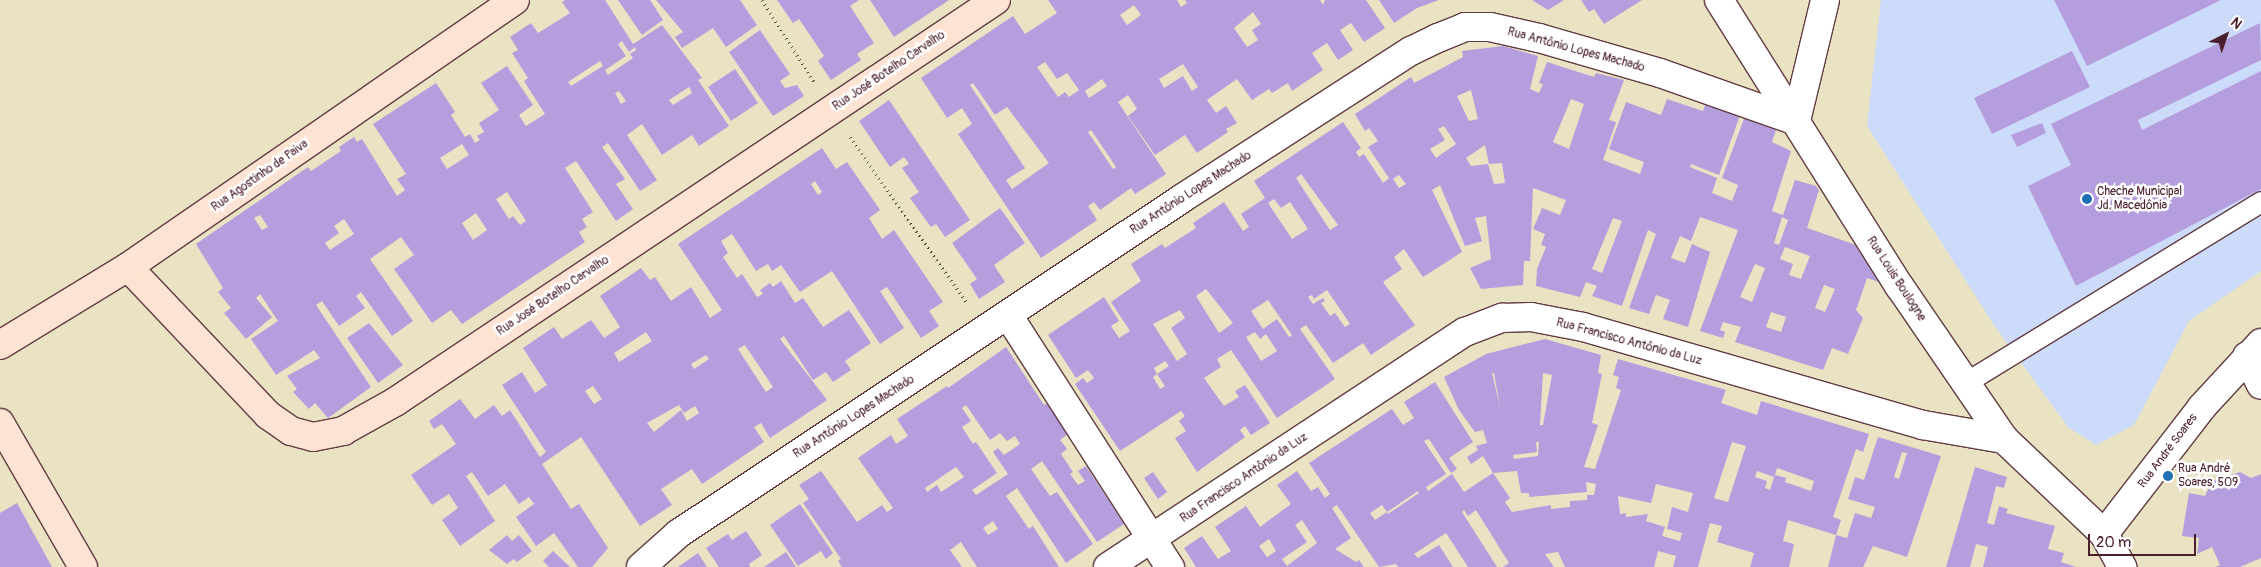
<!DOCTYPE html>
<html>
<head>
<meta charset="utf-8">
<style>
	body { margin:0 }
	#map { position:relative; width:2261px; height:567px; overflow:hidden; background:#e9e3c3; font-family:Pangolin,sans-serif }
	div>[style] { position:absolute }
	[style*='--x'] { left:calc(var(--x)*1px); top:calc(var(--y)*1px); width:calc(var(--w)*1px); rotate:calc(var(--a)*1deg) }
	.built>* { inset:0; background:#cddbfa }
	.building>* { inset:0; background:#b59ede }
	.path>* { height:3px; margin-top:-1.5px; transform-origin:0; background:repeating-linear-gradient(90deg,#623c42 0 1px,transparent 0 5px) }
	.roads { filter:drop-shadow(1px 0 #623c42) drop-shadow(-1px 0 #623c42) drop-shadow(0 1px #623c42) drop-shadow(0 -1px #623c42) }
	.service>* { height:20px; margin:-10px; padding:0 10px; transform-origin:10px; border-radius:10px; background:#fff }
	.pedestrian>* { height:28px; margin:-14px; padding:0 14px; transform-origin:14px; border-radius:14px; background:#fff }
	.minor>* { height:28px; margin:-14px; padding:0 14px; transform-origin:14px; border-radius:14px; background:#fff }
	.secondary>* { height:28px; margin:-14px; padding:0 14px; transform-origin:14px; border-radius:14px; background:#fee3d2 }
	.dots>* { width:14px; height:14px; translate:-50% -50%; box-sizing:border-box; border:2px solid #fff; border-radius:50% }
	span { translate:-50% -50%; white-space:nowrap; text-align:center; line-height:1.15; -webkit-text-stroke:5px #fff; paint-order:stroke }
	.street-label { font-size:12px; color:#4a1f2b }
	.poi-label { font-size:12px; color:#4a1f2b }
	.left { translate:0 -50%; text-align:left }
	.north { position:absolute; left:2201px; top:10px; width:50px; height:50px; -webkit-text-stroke:4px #fff; paint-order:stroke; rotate:41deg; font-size:14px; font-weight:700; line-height:20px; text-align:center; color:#4a1f2b }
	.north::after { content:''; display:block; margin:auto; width:18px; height:22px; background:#4a1f2b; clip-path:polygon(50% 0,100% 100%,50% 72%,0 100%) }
	.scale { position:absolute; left:2088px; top:534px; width:108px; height:22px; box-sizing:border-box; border:2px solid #4a1f2b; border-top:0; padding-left:6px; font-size:15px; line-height:18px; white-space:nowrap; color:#4a1f2b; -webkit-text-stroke:4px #fff; paint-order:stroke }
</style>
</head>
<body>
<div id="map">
	<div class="built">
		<i style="clip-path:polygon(1881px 0,2261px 0,2261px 271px,2189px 321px,2134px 425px,2096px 445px,2068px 427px,1994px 325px,1867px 126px)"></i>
	</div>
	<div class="building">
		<i style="clip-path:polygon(evenodd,565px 0,605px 0,633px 44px,662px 25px,702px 78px,698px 80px,729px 126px,699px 146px,692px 135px,662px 155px,642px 124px,627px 135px,657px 180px,640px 191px,608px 143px,602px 147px,625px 179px,616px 184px,633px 209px,616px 221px,576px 161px,565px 168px,593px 212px,582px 219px,587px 227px,579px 232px,585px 242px,462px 324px,451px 310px,432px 323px,394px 269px,414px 255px,401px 237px,370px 259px,413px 321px,392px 336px,361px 292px,356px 296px,365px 308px,339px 326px,322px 301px,316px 305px,371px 387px,328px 418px,315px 403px,309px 409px,293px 392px,297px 389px,287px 376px,320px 358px,314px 350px,276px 375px,251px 339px,278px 321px,260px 294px,256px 298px,272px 317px,246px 339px,224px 313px,231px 308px,218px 292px,223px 288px,196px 244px,308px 167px,311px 171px,341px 151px,339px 147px,354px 137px,357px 142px,362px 139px,397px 196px,405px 190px,397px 179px,406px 174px,373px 124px,436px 83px,455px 112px,451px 115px,465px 137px,470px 134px,475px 143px,480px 140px,477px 136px,484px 132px,479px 123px,499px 110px,481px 83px,507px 66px,533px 105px,519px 115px,526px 126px,545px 114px,524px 81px,528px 78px,512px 53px,518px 50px,510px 37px,531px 23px,538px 33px,570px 13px,562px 2px,565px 0,622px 41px,629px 52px,635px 47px,636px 50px,630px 54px,633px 58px,608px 75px,605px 70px,626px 56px,618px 44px,622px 41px,565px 0,600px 61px,603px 66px,571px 86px,568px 82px,600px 61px,565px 0,689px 87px,692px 93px,673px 105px,669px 100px,689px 87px,565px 0,619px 91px,626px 101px,621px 104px,615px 93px,619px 91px,565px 0,462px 144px,469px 155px,447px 169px,440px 158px,462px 144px,565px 0,507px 192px,526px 221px,520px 225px,513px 216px,509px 219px,496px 199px,507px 192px,565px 0,476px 213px,487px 230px,473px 240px,462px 223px,476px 213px,565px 0,260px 215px,268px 227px,262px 230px,254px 218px,260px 215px,565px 0,344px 219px,354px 234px,330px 250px,325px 243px,339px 233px,334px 226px,344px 219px)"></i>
		<i style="clip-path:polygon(618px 0,650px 0,663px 20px,642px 35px)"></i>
		<i style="clip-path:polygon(656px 0,740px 0,757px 25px,726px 47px,713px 28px,682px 48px,675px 37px,683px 32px)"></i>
		<i style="clip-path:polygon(777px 0,859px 0,850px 6px,874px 43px,857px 54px,861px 60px,831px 80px,818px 61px,824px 56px,799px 19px,793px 23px)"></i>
		<i style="clip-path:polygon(870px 0,949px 0,894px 37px)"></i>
		<i style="clip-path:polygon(evenodd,1048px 0,1177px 0,1181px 7px,1187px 3px,1185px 0,1320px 0,1323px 5px,1325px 0,1366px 0,1385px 28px,1364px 42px,1351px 23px,1340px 30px,1353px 50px,1338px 60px,1327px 43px,1312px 53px,1323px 70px,1292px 91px,1288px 83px,1272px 93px,1269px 89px,1252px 100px,1237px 79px,1207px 100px,1216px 113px,1226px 106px,1237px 123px,1226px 129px,1228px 132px,1197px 153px,1185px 135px,1155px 155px,1128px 116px,1137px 109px,1128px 95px,1118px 102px,1166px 174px,1135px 194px,1131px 188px,1100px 210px,1094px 202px,1088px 206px,1097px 220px,1041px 258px,958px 134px,972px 124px,962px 108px,947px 118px,921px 78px,1013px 16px,1025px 34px,1057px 13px,1048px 0,1134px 5px,1141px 15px,1127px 25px,1120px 15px,1134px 5px,1048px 0,1253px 12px,1261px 24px,1252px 30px,1258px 40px,1247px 47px,1234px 28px,1253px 12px,1048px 0,1045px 62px,1057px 79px,1067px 73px,1079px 90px,1069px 97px,1065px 92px,1058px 97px,1037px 67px,1045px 62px,1048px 0,1183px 64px,1198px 87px,1192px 91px,1183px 76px,1164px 88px,1159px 79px,1183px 64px,1048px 0,1102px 79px,1107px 86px,1089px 98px,1085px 91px,1102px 79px,1048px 0,973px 83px,995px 115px,1007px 107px,1049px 163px,1012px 189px,1006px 180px,1025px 168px,970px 85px,973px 83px,1048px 0,1091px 130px,1116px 167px,1113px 169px,1088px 132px,1091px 130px)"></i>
		<i style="clip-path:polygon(1379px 0,1439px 0,1417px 8px,1394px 23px)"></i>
		<i style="clip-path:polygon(1532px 0,1564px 0,1548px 10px)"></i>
		<i style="clip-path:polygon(1581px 0,1642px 0,1604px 24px,1594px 9px,1589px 12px)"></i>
		<i style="clip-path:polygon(2054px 0,2221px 0,2087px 66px)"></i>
		<i style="clip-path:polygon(2260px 23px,2261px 60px,2138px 120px,2142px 130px,2261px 71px,2261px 189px,2076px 286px,2028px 186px,2071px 165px,2051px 124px)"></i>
		<i style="clip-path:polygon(760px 30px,790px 74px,780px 81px,785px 88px,797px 85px,804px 96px,773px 116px,729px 52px)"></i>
		<i style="clip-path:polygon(evenodd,1503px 46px,1538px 56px,1530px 89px,1539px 93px,1543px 84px,1539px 83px,1547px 62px,1594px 77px,1596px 73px,1624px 80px,1609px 120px,1616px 122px,1603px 160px,1640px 174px,1644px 162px,1609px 149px,1626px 102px,1661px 115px,1667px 99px,1703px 111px,1705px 105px,1740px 115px,1719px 175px,1691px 164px,1690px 167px,1717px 178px,1712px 193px,1732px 201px,1738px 185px,1722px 178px,1745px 116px,1769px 123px,1776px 130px,1772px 142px,1791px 151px,1772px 211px,1783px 215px,1795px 180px,1816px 186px,1819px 190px,1807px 228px,1856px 245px,1882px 283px,1867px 278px,1856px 310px,1863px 318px,1848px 354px,1832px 348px,1823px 370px,1735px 342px,1741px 327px,1723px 322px,1720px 330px,1725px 332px,1723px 338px,1700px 331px,1738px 230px,1700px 217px,1691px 241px,1680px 236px,1671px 258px,1685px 263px,1692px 244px,1710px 252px,1688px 327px,1663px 319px,1670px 300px,1656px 295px,1649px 314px,1629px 308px,1656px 234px,1648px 230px,1622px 306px,1592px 296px,1597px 286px,1586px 282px,1580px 297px,1536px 286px,1537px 269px,1546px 247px,1541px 245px,1545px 234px,1533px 229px,1542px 208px,1560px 215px,1566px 200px,1533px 188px,1530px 261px,1524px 261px,1523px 285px,1481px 289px,1470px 268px,1491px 259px,1486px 216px,1475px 218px,1482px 241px,1465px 246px,1440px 185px,1432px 190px,1462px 252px,1423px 277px,1404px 249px,1394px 257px,1402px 269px,1383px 282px,1415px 325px,1371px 355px,1363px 343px,1333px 363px,1306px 325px,1300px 329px,1335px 379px,1277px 418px,1231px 350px,1217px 359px,1221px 367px,1204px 378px,1224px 406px,1239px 397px,1235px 391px,1245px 385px,1270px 423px,1251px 435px,1245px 426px,1240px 430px,1245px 437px,1197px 472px,1175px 438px,1186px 431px,1179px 421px,1185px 416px,1181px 411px,1120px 451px,1075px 384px,1083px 378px,1087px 383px,1094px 378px,1088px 370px,1076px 378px,1048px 335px,1104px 297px,1119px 321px,1111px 326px,1119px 338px,1130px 331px,1111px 302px,1141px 281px,1131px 264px,1162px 244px,1165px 248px,1196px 228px,1193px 223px,1224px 202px,1243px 231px,1249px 227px,1241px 214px,1265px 198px,1254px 181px,1343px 122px,1361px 148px,1356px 152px,1359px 157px,1364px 154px,1383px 183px,1389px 178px,1368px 147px,1378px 141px,1369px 128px,1365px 131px,1355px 114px,1411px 77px,1414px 83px,1463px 57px,1462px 51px,1503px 46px,1471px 90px,1478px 119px,1469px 121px,1457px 96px,1471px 90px,1503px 46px,1571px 99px,1584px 104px,1569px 149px,1553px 142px,1571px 99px,1503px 46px,1444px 126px,1456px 144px,1436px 158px,1430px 149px,1445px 140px,1438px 129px,1444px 126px,1503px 46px,1485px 145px,1489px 164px,1502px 163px,1505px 183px,1494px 184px,1488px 164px,1471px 166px,1466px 158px,1485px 145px,1503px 46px,1301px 174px,1338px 225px,1330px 230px,1296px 178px,1301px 174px,1503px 46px,1399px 175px,1406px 184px,1399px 188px,1393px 179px,1399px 175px,1503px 46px,1274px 199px,1281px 208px,1290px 202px,1308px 229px,1292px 239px,1268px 203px,1274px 199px,1503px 46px,1782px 217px,1788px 220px,1779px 245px,1774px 243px,1782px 217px,1503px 46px,1613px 218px,1622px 221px,1602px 273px,1592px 269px,1613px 218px,1503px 46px,1785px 247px,1810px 256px,1801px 279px,1789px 275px,1793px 264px,1780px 259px,1785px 247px,1503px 46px,1755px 264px,1765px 268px,1752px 302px,1740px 297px,1755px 264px,1503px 46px,1824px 285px,1835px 289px,1825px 312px,1815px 308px,1824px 285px,1503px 46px,1206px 289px,1233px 323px,1219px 333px,1196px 296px,1206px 289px,1503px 46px,1327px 290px,1350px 324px,1345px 327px,1335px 313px,1330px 316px,1321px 303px,1325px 301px,1323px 298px,1313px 304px,1308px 297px,1312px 295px,1314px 299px,1327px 290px,1503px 46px,1268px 300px,1292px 335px,1289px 337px,1277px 319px,1263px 329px,1251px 311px,1268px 300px,1503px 46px,1180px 310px,1185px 318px,1171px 328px,1187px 354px,1177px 361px,1153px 324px,1180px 310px,1503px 46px,1771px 312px,1786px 317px,1781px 332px,1766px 327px,1771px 312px,1503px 46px,1255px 332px,1260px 339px,1266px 334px,1277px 351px,1261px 361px,1246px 337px,1255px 332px,1503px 46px,1165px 361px,1169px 366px,1157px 374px,1165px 386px,1160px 389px,1153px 377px,1157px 374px,1154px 368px,1165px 361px)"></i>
		<i style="clip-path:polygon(2072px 51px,2090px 87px,1992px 134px,1974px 98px)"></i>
		<i style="clip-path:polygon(735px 69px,758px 103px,731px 121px,708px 87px)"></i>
		<i style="clip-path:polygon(889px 100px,970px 220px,945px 237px,936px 224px,931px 227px,910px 198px,919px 192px,902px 168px,909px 164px,904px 157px,890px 167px,859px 121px)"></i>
		<i style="clip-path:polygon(2042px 123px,2046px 133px,2017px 147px,2011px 135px)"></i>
		<i style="clip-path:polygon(evenodd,822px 148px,836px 169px,847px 162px,880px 210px,869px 218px,882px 239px,894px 230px,943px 302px,929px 311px,939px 326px,921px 338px,887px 287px,880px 291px,904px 328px,880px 344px,832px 271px,800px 292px,781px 265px,772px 271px,768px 264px,756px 271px,732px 234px,721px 241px,728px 253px,723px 257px,737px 278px,742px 274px,757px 297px,763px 294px,760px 290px,770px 283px,773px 287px,781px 281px,795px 303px,803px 298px,823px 327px,849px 310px,871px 343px,845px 361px,851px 370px,833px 382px,826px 372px,813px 380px,784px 336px,780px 339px,827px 400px,770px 438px,761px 423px,754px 427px,764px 442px,702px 484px,692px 469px,661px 489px,672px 505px,640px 526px,581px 437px,542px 464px,571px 509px,579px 504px,608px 548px,592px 567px,578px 567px,554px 533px,536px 546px,516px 517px,534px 504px,529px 497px,519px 504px,505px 484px,488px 496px,472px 472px,466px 476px,495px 521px,460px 546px,442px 520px,458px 508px,449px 494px,432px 505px,411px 475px,456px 444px,442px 424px,434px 429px,429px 421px,460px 399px,475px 419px,494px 405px,502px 416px,510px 410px,540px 457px,546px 452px,502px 385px,522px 372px,535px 393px,547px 385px,523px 348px,554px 327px,562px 339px,591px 320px,604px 338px,620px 327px,600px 296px,641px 268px,650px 280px,655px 277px,671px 301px,691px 287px,710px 318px,722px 310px,678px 244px,822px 148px,815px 181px,822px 192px,818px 195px,811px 184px,815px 181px,822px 148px,646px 332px,652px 341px,619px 362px,614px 353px,646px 332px,822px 148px,745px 345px,773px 387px,766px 392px,738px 349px,745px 345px,822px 148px,706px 355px,709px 359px,694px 369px,691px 364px,706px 355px,822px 148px,593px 386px,602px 399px,594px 404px,585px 391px,593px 386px,822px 148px,679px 405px,684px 413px,695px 406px,699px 413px,687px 421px,681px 410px,654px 432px,647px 423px,679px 405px)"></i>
		<i style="clip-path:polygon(1000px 208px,1025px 243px,994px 265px,1005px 282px,979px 299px,970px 284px,977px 279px,952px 243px)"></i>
		<i style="clip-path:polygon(369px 323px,403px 365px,378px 383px,347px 338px)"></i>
		<i style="clip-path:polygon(evenodd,1545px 339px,1601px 355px,1598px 373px,1602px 374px,1592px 423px,1598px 425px,1584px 467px,1595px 469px,1621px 390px,1616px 388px,1619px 377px,1613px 375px,1618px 359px,1726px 390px,1721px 403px,1757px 415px,1761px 401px,1869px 434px,1863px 452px,1856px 449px,1833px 517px,1841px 520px,1836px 535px,1847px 538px,1855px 513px,1871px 518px,1875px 507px,1848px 499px,1855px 477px,1864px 480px,1878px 437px,1941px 456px,1907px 557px,1873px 546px,1863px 567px,1828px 567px,1836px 535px,1788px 520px,1783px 541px,1794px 544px,1789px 567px,1750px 567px,1754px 553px,1717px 542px,1722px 526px,1710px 523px,1698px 567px,1673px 567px,1676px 556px,1658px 551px,1654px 567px,1565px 567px,1558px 552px,1545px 554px,1554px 567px,1503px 567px,1509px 563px,1476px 510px,1468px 516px,1464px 510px,1462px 512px,1497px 567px,1468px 567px,1446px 533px,1414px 554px,1418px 558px,1439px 545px,1453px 567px,1398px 567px,1396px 564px,1379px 567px,1337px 505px,1332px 508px,1351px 538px,1335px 549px,1356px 562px,1359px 560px,1364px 567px,1196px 567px,1184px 548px,1202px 536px,1218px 559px,1231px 551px,1215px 527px,1246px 506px,1260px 527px,1291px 504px,1277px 485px,1297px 471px,1311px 491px,1318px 487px,1325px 498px,1330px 494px,1309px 463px,1392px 409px,1403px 425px,1414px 418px,1404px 402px,1435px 382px,1473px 442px,1449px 458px,1457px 469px,1451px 473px,1429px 439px,1424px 441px,1446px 474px,1426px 487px,1428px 491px,1452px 474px,1464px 492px,1493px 473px,1510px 498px,1505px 502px,1512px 512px,1551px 505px,1551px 509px,1570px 507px,1570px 501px,1587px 500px,1587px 495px,1594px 495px,1596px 484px,1586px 482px,1587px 492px,1529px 497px,1529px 493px,1521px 493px,1517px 471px,1493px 473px,1483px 456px,1471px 464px,1467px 457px,1478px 450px,1476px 446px,1487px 443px,1483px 430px,1475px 432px,1459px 410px,1444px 377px,1486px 354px,1545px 339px,1492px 373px,1494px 373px,1500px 407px,1492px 373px,1545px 339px,1543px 373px,1552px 375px,1543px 425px,1540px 425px,1543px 373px,1545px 339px,1536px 442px,1539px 442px,1538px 456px,1514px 459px,1513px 455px,1537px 452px,1536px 442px,1545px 339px,1732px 442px,1746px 446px,1728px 502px,1714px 498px,1732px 442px,1545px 339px,1902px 452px,1907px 453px,1899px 479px,1894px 477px,1902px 452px,1545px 339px,1777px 468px,1814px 481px,1811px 491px,1785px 482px,1786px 478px,1775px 475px,1777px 468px,1545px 339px,1757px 471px,1774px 477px,1770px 490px,1765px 488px,1767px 481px,1755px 477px,1757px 471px,1545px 339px,1656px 484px,1693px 493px,1688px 512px,1672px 507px,1667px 529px,1682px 533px,1680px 541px,1662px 536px,1665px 527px,1646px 521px,1648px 514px,1626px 517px,1626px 513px,1620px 514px,1618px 496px,1651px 503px,1656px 484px,1545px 339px,1418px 491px,1419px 493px,1388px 514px,1387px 512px,1418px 491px,1545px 339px,1382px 505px,1387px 512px,1375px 520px,1370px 513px,1382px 505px,1545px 339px,1302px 520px,1317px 543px,1287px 566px,1282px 559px,1307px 542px,1295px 525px,1302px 520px,1545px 339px,1269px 539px,1276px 551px,1267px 557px,1259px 546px,1269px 539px)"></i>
		<i style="clip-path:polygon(evenodd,1006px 347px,1044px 405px,1048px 403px,1069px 433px,1060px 440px,1067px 449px,1061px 454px,1073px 472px,1070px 474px,1078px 485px,1085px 481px,1078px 471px,1086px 466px,1124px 524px,1097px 542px,1042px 461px,1031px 469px,1050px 496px,1057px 492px,1093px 544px,1066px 563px,1017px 488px,1006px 496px,1029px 529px,1033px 526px,1059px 567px,977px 567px,961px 542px,950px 550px,962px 567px,842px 567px,838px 561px,841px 559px,803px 503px,809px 499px,799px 485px,821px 471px,857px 522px,882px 505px,887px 512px,893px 508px,858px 458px,891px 435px,896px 444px,908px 436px,897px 419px,947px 386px,948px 388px,1006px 347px,966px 405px,990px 440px,1000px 433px,1007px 441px,1015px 436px,1020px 444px,1004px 455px,998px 448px,993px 452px,1008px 474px,976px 495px,972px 490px,997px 473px,976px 442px,973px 444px,962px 427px,971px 421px,962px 408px,966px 405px,1006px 347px,956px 467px,964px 477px,941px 492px,937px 485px,927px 492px,925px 488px,956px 467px,1006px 347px,993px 521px,998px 529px,988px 535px,983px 528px,993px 521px)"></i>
		<i style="clip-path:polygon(1975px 467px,2007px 477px,2004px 488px,1996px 486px,1987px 523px,1994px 525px,1999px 506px,2008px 509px,2006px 513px,2055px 526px,2048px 549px,2064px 553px,2061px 562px,2076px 567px,1983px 567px,1988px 547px,1976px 544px,1970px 567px,1946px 567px)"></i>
		<i style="clip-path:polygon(1153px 472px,1167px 492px,1158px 499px,1144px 478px)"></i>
		<i style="clip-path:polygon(2240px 472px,2251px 478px,2261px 474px,2261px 558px,2240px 567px,2215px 567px,2220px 565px,2212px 547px,2197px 554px,2199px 538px,2182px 536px,2189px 493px,2205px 496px,2212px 481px)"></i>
		<i style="clip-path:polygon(17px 503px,46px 556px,52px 567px,0 567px,0 513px)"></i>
		<i style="clip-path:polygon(800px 504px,833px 553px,826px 559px,821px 551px,798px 566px,770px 525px)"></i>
		<i style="clip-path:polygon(746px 531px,762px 555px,749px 564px,750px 567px,719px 567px,706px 548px,728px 534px,732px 540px)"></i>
		<i style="clip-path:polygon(507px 535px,512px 541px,519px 535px,532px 551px,517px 562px,514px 559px,507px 564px,489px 550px)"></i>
		<i style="clip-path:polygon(553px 551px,570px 567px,549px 567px,543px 561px)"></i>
		<i style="clip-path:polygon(786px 552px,796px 567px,764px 567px)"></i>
		<i style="clip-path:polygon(698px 553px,707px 567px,678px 567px)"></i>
	</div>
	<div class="path">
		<i style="--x:762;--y:0;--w:97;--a:57.6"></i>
		<i style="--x:850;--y:137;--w:204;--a:54.8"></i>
	</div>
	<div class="roads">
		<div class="service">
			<i style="--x:1966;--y:383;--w:346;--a:-31.5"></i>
		</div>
		<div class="pedestrian">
			<i style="--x:1008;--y:315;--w:300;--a:57.3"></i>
		</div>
		<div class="minor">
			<i style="--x:1719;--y:0;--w:339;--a:57.8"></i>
			<i style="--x:1900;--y:287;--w:184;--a:55.6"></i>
			<i style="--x:2004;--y:439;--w:138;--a:43.5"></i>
			<i style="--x:2104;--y:534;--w:38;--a:61"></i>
			<i style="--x:2247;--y:356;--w:32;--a:64"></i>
			<i style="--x:2104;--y:534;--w:160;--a:-52.3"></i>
			<i style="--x:2202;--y:407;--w:87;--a:-47.3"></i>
			<i style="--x:641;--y:567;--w:50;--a:-41.7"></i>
			<i style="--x:678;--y:534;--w:604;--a:-33.66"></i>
			<i style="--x:1181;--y:199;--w:274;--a:-32.8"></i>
			<i style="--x:1411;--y:51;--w:30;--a:-26"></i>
			<i style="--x:1438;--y:38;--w:29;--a:-22"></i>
			<i style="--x:1465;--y:27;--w:25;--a:0"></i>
			<i style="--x:1490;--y:27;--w:50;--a:12.7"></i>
			<i style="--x:1539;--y:38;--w:126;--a:16.1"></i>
			<i style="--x:1660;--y:73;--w:144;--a:19.4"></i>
			<i style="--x:1796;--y:121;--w:124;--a:-76.5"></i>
			<i style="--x:1108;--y:567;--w:427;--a:-33.4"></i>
			<i style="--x:1465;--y:332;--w:40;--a:-21"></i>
			<i style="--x:1502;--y:318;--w:29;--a:-2"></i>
			<i style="--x:1531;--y:317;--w:53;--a:10.9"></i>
			<i style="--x:1583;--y:327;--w:354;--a:16.1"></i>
			<i style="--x:1923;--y:425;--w:82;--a:9.8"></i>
		</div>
		<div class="secondary">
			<i style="--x:128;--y:267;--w:204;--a:46.6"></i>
			<i style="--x:268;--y:415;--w:28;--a:35"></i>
			<i style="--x:291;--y:431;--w:23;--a:15"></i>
			<i style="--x:313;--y:437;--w:31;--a:-11"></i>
			<i style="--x:343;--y:431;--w:60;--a:-29.1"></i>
			<i style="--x:395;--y:402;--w:723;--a:-33.78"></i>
			<i style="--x:0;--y:345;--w:150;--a:-31.4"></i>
			<i style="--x:128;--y:267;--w:470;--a:-34.6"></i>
			<i style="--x:0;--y:423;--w:166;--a:60"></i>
		</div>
	</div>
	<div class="dots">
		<i style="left:2087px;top:199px;background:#1f6fb2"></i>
		<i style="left:2168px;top:476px;background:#1f6fb2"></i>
	</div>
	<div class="street-label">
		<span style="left:1576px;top:50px;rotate:15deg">Rua Antônio Lopes Machado</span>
		<span style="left:889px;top:71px;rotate:-34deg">Rua José Botelho Carvalho</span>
		<span style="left:260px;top:176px;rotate:-35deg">Rua Agostinho de Paiva</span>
		<span style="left:1191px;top:193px;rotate:-33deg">Rua Antônio Lopes Machado</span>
		<span style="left:1896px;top:279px;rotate:57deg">Rua Louis Boulogne</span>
		<span style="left:553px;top:296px;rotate:-34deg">Rua José Botelho Carvalho</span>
		<span style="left:1629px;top:342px;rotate:15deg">Rua Francisco Antônio da Luz</span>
		<span style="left:854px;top:417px;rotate:-33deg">Rua Antônio Lopes Machado</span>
		<span style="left:2168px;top:451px;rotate:-53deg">Rua André Soares</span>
		<span style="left:1244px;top:478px;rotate:-34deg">Rua Francisco Antônio da Luz</span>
	</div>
	<div class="poi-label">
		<span class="left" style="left:2097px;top:199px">Cheche Municipal<br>Jd. Macedônia</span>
		<span class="left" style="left:2178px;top:476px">Rua André<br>Soares, 509</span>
	</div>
	<div class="north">N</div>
	<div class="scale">20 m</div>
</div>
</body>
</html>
